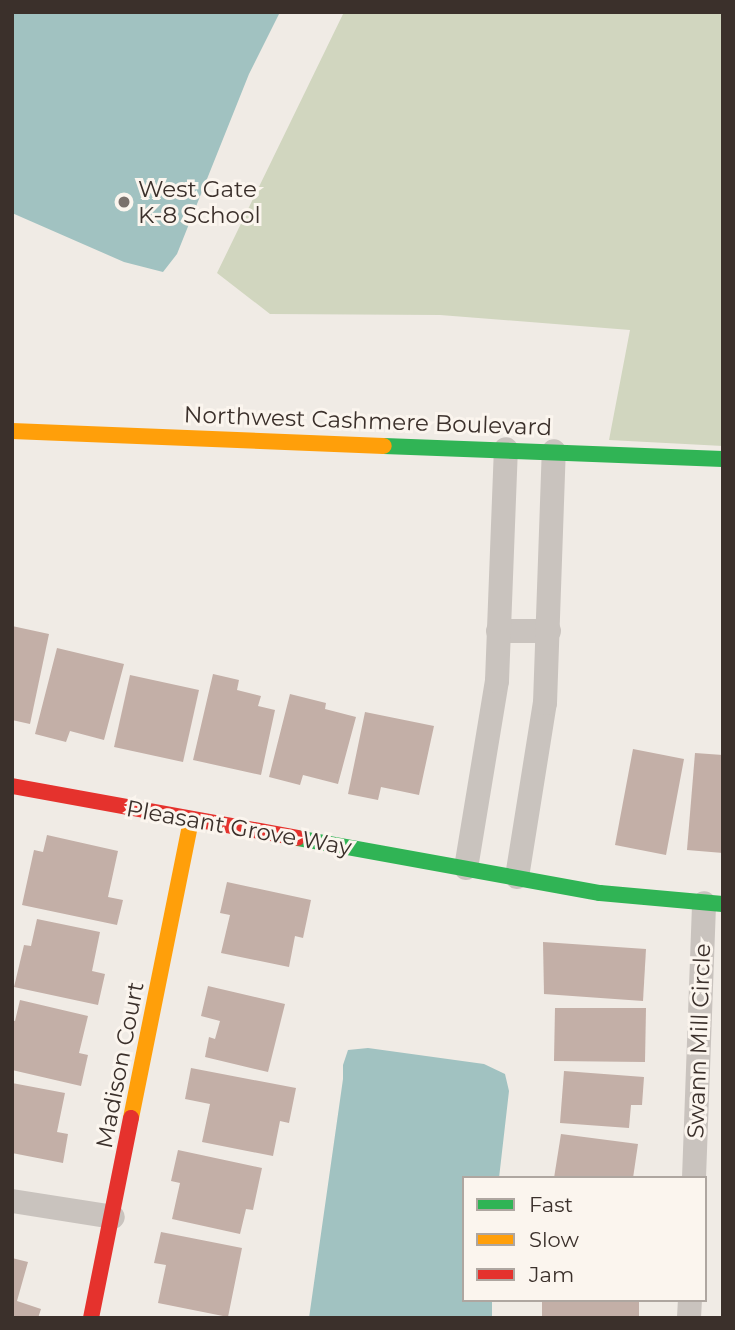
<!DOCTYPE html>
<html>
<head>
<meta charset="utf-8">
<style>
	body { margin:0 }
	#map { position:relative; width:735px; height:1330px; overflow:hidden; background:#f0ebe5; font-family:Montserrat,sans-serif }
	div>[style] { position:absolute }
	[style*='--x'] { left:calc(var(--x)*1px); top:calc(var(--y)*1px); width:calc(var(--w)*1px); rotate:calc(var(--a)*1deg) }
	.green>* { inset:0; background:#d1d6bf }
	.water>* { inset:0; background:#a1c2c1 }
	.building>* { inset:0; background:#c3afa7 }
	.street>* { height:24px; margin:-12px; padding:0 12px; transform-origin:12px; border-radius:12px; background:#c9c3be }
	.fast>* { height:16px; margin:-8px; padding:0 8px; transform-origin:8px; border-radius:8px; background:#30b455 }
	.slow>* { height:16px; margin:-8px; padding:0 8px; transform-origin:8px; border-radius:8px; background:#ff9f0a }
	.jam>* { height:16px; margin:-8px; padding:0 8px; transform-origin:8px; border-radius:8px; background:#e5322d }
	.dots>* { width:19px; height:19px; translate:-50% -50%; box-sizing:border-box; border:4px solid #fbf5ee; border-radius:50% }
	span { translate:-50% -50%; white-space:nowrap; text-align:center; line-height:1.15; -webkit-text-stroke:6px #fbf5ee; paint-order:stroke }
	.poi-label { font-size:23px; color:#3b302b }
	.left { translate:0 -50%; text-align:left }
	.street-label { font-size:23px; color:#3b302b }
	.frame { position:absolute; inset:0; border:14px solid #3b302b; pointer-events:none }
	.legend { position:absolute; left:462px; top:1176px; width:245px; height:126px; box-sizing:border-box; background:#fbf5ee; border:2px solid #aea6a0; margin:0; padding:9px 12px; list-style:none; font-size:21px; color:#3b302b }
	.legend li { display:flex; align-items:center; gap:14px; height:35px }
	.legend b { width:35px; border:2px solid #aea6a0 }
</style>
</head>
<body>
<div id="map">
	<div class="green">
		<i style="clip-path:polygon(344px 12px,723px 12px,723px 446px,609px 440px,630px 330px,440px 315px,270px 314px,217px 273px)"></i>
	</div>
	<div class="water">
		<i style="clip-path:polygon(12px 12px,280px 12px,249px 74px,177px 254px,163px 272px,124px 262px,12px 213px)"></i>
		<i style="clip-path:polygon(368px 1048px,484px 1064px,505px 1074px,509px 1091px,499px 1178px,464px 1178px,464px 1300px,492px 1300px,492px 1318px,309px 1318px,343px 1079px,343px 1065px,348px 1050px)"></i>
	</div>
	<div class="building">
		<i style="clip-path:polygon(12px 626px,49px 634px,30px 724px,12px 720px)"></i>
		<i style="clip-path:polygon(57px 648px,124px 664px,104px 740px,70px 731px,66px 742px,35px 734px)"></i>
		<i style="clip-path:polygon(213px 674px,239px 680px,237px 690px,261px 696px,258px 706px,275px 710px,261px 775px,193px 760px)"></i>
		<i style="clip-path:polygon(130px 675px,199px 690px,183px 762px,114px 747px)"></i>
		<i style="clip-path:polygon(290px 694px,326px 703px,325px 709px,356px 717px,338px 784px,303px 775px,300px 785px,269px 777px)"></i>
		<i style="clip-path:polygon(365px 712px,434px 726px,419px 795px,381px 787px,378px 800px,348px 794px)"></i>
		<i style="clip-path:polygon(633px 749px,684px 759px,666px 855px,615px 845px)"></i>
		<i style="clip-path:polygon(695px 753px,723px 755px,723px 853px,687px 850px)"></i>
		<i style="clip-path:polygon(47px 835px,118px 851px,108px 897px,123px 900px,117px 925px,22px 905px,34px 850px,43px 852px)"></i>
		<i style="clip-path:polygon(227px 882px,311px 900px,303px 938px,295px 936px,289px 967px,221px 953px,230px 915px,220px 913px)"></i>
		<i style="clip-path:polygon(37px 919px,100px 932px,92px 971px,105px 974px,98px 1005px,14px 987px,24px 945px,31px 946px)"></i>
		<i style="clip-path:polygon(543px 942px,646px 949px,643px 1001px,544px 994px)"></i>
		<i style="clip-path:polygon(208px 986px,285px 1004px,268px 1072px,205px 1057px,209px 1037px,215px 1039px,220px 1021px,201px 1016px)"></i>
		<i style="clip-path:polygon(20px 1000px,88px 1016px,79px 1053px,88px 1055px,81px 1086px,12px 1070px,12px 1020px,15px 1021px)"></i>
		<i style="clip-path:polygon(555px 1008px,646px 1008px,645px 1062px,554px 1061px)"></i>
		<i style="clip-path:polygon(191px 1068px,296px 1088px,289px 1123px,280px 1121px,273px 1156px,202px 1142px,210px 1104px,185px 1099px)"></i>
		<i style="clip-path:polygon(564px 1071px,644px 1077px,642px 1105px,631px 1105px,629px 1128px,560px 1123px)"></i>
		<i style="clip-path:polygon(12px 1083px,65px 1093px,57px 1132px,68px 1134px,63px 1163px,12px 1153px)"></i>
		<i style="clip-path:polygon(561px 1134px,638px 1144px,633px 1178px,554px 1178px)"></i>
		<i style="clip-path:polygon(178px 1150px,262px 1168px,253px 1210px,246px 1209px,240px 1234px,172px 1219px,180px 1183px,171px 1181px)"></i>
		<i style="clip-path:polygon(161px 1232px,242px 1248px,228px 1317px,158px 1303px,166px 1265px,154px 1263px)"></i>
		<i style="clip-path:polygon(12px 1258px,28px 1262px,17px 1301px,41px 1309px,38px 1318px,12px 1318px)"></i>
		<i style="clip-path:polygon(542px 1300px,639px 1300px,639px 1318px,542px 1318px)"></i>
	</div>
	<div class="street">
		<i style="--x:498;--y:631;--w:51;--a:0"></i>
		<i style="--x:466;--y:868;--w:190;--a:-80.6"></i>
		<i style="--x:497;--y:681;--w:232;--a:-87.8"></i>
		<i style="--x:517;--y:877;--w:176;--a:-80.9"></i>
		<i style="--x:545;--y:703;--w:252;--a:-88"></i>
		<i style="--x:694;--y:1178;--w:275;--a:-87.9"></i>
		<i style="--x:12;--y:1201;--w:102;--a:9"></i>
		<i style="--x:689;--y:1318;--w:18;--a:-87"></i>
	</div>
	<div class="fast">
		<i style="--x:384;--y:446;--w:339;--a:2.2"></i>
		<i style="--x:297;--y:838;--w:308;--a:10.3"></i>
		<i style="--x:600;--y:893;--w:123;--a:5.1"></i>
	</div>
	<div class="slow">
		<i style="--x:12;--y:431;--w:372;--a:2.3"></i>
		<i style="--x:131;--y:1118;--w:304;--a:-78.6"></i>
	</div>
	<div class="jam">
		<i style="--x:12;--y:786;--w:290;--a:10.3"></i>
		<i style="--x:91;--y:1318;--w:204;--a:-78.7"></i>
	</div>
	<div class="dots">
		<i style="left:124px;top:202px;background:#7a716c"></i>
	</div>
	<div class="poi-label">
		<span class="left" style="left:138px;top:202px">West Gate<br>K-8 School</span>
	</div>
	<div class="street-label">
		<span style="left:368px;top:421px;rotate:2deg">Northwest Cashmere Boulevard</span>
		<span style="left:239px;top:828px;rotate:10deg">Pleasant Grove Way</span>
		<span style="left:699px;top:1041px;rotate:-88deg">Swann Mill Circle</span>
		<span style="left:120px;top:1065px;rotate:-79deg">Madison Court</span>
	</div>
	<div class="frame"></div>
	<ul class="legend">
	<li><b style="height:9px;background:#30b455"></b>Fast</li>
	<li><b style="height:9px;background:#ff9f0a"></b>Slow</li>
	<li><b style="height:9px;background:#e5322d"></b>Jam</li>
	</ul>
</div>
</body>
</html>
